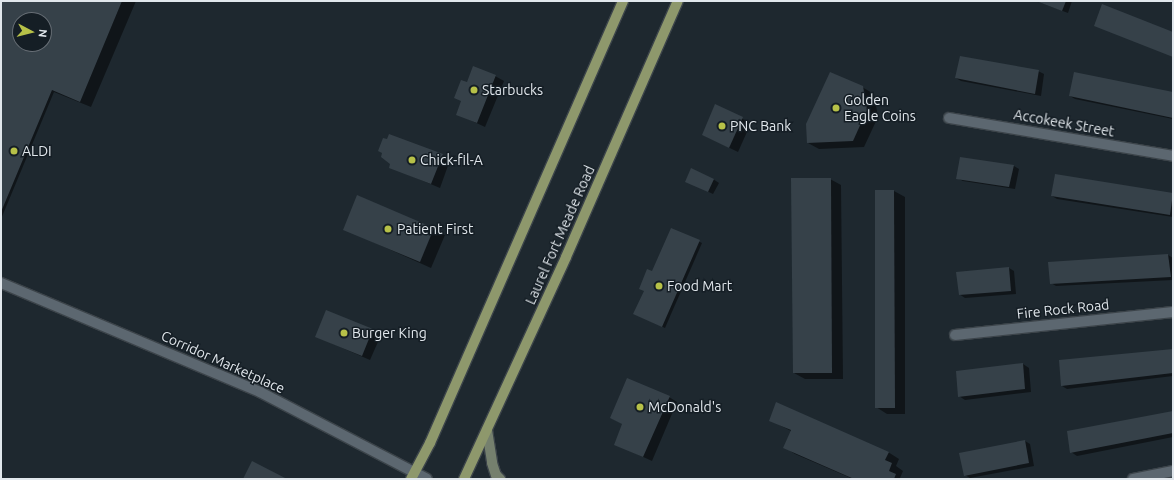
<!DOCTYPE html>
<html>
<head>
<meta charset="utf-8">
<style>
	body { margin:0 }
	#map { position:relative; width:1174px; height:480px; overflow:hidden; background:#1e282f; font-family:Ubuntu,sans-serif }
	div>[style] { position:absolute }
	[style*='--x'] { left:calc(var(--x)*1px); top:calc(var(--y)*1px); width:calc(var(--w)*1px); rotate:calc(var(--a)*1deg) }
	.shadow>* { inset:0; background:#0007 }
	.building>* { inset:0; background:#364149 }
	.roads { filter:drop-shadow(1px 0 #3c444a) drop-shadow(-1px 0 #3c444a) drop-shadow(0 1px #3c444a) drop-shadow(0 -1px #3c444a) }
	.street>* { height:10px; margin:-5px; padding:0 5px; transform-origin:5px; border-radius:5px; background:#5c6770 }
	.secondary>* { height:10px; margin:-5px; padding:0 5px; transform-origin:5px; border-radius:5px; background:#75806e }
	.primary>* { height:10px; margin:-5px; padding:0 5px; transform-origin:5px; border-radius:5px; background:#8e986c }
	.dots>* { width:11px; height:11px; translate:-50% -50%; box-sizing:border-box; border:2px solid #151e25; border-radius:50% }
	span { translate:-50% -50%; white-space:nowrap; text-align:center; line-height:1.15; -webkit-text-stroke:3px #151e25; paint-order:stroke }
	.poi-label { font-size:14px; color:#e1e7ec }
	.left { translate:0 -50%; text-align:left }
	.street-label { font-size:14px; color:#e1e7ec }
	.frame { position:absolute; inset:0; border:2px solid #e1e7ec; pointer-events:none }
	.north { position:absolute; left:12px; top:12px; width:40px; height:40px; box-sizing:border-box; background:#151e25; border:1px solid #676e75; border-radius:50%; rotate:97deg; font-size:11px; font-weight:700; line-height:16px; text-align:center; color:#e1e7ec }
	.north::after { content:''; display:block; margin:auto; width:14px; height:18px; background:#b7c148; clip-path:polygon(50% 0,100% 100%,50% 72%,0 100%) }
</style>
</head>
<body>
<div id="map">
	<div class="shadow">
		<i style="clip-path:polygon(evenodd,1px 1px,136px 1px,91px 107px,54px 92px,1px 219px,1px 1px,20px 20px,44px 20px,44px 44px,20px 44px,20px 20px)"></i>
		<i style="clip-path:polygon(1036px 1px,1072px 1px,1068px 13px)"></i>
		<i style="clip-path:polygon(1038px 71px,1044px 74px,1041px 96px,961px 81px,956px 78px)"></i>
		<i style="clip-path:polygon(495px 76px,504px 81px,485px 127px,457px 114px,468px 84px)"></i>
		<i style="clip-path:polygon(862px 87px,874px 94px,878px 117px,864px 147px,819px 149px,808px 143px)"></i>
		<i style="clip-path:polygon(1173px 93px,1173px 119px,1075px 99px,1070px 96px)"></i>
		<i style="clip-path:polygon(716px 106px,751px 123px,738px 152px,703px 135px)"></i>
		<i style="clip-path:polygon(442px 155px,450px 160px,440px 188px,390px 167px,391px 164px)"></i>
		<i style="clip-path:polygon(961px 158px,1014px 166px,1019px 169px,1015px 189px,963px 181px,957px 178px)"></i>
		<i style="clip-path:polygon(1055px 175px,1173px 194px,1173px 217px,1057px 199px,1052px 196px)"></i>
		<i style="clip-path:polygon(713px 179px,719px 183px,713px 194px,692px 184px)"></i>
		<i style="clip-path:polygon(830px 179px,841px 185px,843px 379px,805px 379px,794px 373px)"></i>
		<i style="clip-path:polygon(894px 191px,905px 197px,905px 414px,887px 414px,876px 407px)"></i>
		<i style="clip-path:polygon(358px 196px,445px 235px,431px 268px,344px 229px)"></i>
		<i style="clip-path:polygon(672px 229px,702px 243px,665px 328px,637px 315px,653px 273px)"></i>
		<i style="clip-path:polygon(1168px 255px,1173px 258px,1173px 280px,1056px 286px,1051px 283px,1049px 263px)"></i>
		<i style="clip-path:polygon(1009px 268px,1014px 271px,1016px 294px,965px 298px,959px 294px)"></i>
		<i style="clip-path:polygon(372px 330px,381px 335px,370px 360px,317px 337px)"></i>
		<i style="clip-path:polygon(1173px 350px,1173px 376px,1067px 389px,1062px 386px)"></i>
		<i style="clip-path:polygon(1023px 364px,1029px 368px,1031px 392px,965px 400px,959px 396px)"></i>
		<i style="clip-path:polygon(669px 397px,677px 402px,652px 461px,615px 444px,623px 424px,611px 418px)"></i>
		<i style="clip-path:polygon(1173px 412px,1173px 437px,1077px 456px,1071px 452px)"></i>
		<i style="clip-path:polygon(770px 420px,888px 452px,899px 459px,896px 466px,903px 471px,900px 478px,902px 479px,853px 479px,795px 454px,784px 447px,791px 431px)"></i>
		<i style="clip-path:polygon(1025px 441px,1030px 444px,1034px 466px,970px 478px,965px 475px)"></i>
	</div>
	<div class="building">
		<i style="clip-path:polygon(evenodd,1px 1px,122px 1px,80px 102px,52px 90px,1px 212px,1px 1px,20px 20px,44px 20px,44px 44px,20px 44px,20px 20px)"></i>
		<i style="clip-path:polygon(1036px 1px,1066px 1px,1062px 11px)"></i>
		<i style="clip-path:polygon(1102px 4px,1173px 32px,1173px 57px,1094px 26px)"></i>
		<i style="clip-path:polygon(960px 56px,1039px 70px,1035px 94px,955px 78px)"></i>
		<i style="clip-path:polygon(473px 66px,496px 75px,477px 123px,456px 115px,461px 101px,454px 98px,461px 80px,467px 82px)"></i>
		<i style="clip-path:polygon(830px 72px,863px 86px,867px 110px,853px 141px,807px 143px,806px 124px)"></i>
		<i style="clip-path:polygon(1074px 72px,1173px 92px,1173px 118px,1069px 96px)"></i>
		<i style="clip-path:polygon(715px 104px,743px 117px,729px 148px,702px 135px)"></i>
		<i style="clip-path:polygon(389px 134px,443px 154px,431px 184px,389px 168px,390px 164px,381px 157px,382px 153px,378px 151px,383px 138px,387px 139px)"></i>
		<i style="clip-path:polygon(960px 157px,1014px 165px,1009px 187px,956px 179px)"></i>
		<i style="clip-path:polygon(691px 168px,714px 179px,708px 192px,685px 182px)"></i>
		<i style="clip-path:polygon(1055px 174px,1173px 193px,1170px 215px,1051px 196px)"></i>
		<i style="clip-path:polygon(791px 178px,831px 178px,832px 373px,793px 373px)"></i>
		<i style="clip-path:polygon(875px 190px,894px 190px,895px 408px,875px 408px)"></i>
		<i style="clip-path:polygon(357px 195px,434px 228px,420px 262px,343px 230px)"></i>
		<i style="clip-path:polygon(671px 228px,700px 240px,662px 327px,633px 314px,644px 291px,639px 289px,647px 269px,652px 271px)"></i>
		<i style="clip-path:polygon(1168px 254px,1171px 277px,1050px 284px,1048px 262px)"></i>
		<i style="clip-path:polygon(1009px 267px,1011px 291px,959px 295px,956px 272px)"></i>
		<i style="clip-path:polygon(326px 310px,373px 329px,362px 356px,315px 337px)"></i>
		<i style="clip-path:polygon(1173px 349px,1173px 373px,1061px 386px,1059px 360px)"></i>
		<i style="clip-path:polygon(1023px 363px,1025px 389px,958px 397px,956px 371px)"></i>
		<i style="clip-path:polygon(627px 378px,670px 396px,643px 457px,614px 445px,622px 424px,610px 418px)"></i>
		<i style="clip-path:polygon(776px 402px,889px 452px,885px 460px,892px 463px,889px 471px,896px 474px,894px 479px,854px 479px,783px 448px,791px 430px,769px 421px)"></i>
		<i style="clip-path:polygon(1173px 411px,1173px 433px,1070px 453px,1067px 431px)"></i>
		<i style="clip-path:polygon(1025px 440px,1029px 463px,964px 476px,959px 453px)"></i>
		<i style="clip-path:polygon(252px 461px,287px 479px,243px 479px)"></i>
	</div>
	<div class="roads">
		<div class="street">
			<i style="--x:949;--y:118;--w:227;--a:9.6"></i>
			<i style="--x:1;--y:283;--w:281;--a:22.8"></i>
			<i style="--x:260;--y:392;--w:188;--a:27.5"></i>
			<i style="--x:955;--y:335;--w:219;--a:-6"></i>
			<i style="--x:1133;--y:479;--w:41;--a:-11.3"></i>
		</div>
		<div class="secondary">
			<i style="--x:487;--y:430;--w:33;--a:81"></i>
			<i style="--x:492;--y:463;--w:13;--a:72"></i>
			<i style="--x:496;--y:475;--w:6;--a:45"></i>
		</div>
		<div class="primary">
			<i style="--x:411;--y:479;--w:41;--a:-62.2"></i>
			<i style="--x:430;--y:443;--w:482;--a:-66.4"></i>
			<i style="--x:464;--y:479;--w:244;--a:-65.3"></i>
			<i style="--x:566;--y:257;--w:279;--a:-66.4"></i>
		</div>
	</div>
	<div class="dots">
		<i style="left:474px;top:90px;background:#b7c148"></i>
		<i style="left:836px;top:108px;background:#b7c148"></i>
		<i style="left:722px;top:126px;background:#b7c148"></i>
		<i style="left:14px;top:151px;background:#b7c148"></i>
		<i style="left:412px;top:160px;background:#b7c148"></i>
		<i style="left:388px;top:229px;background:#b7c148"></i>
		<i style="left:659px;top:286px;background:#b7c148"></i>
		<i style="left:344px;top:333px;background:#b7c148"></i>
		<i style="left:640px;top:407px;background:#b7c148"></i>
	</div>
	<div class="poi-label">
		<span class="left" style="left:482px;top:90px">Starbucks</span>
		<span class="left" style="left:844px;top:108px">Golden<br>Eagle Coins</span>
		<span class="left" style="left:730px;top:126px">PNC Bank</span>
		<span class="left" style="left:22px;top:151px">ALDI</span>
		<span class="left" style="left:420px;top:160px">Chick-fil-A</span>
		<span class="left" style="left:397px;top:229px">Patient First</span>
		<span class="left" style="left:667px;top:286px">Food Mart</span>
		<span class="left" style="left:352px;top:333px">Burger King</span>
		<span class="left" style="left:648px;top:407px">McDonald's</span>
	</div>
	<div class="street-label">
		<span style="left:1064px;top:123px;rotate:10deg">Accokeek Street</span>
		<span style="left:560px;top:235px;rotate:-66deg">Laurel Fort Meade Road</span>
		<span style="left:1063px;top:309px;rotate:-6deg">Fire Rock Road</span>
		<span style="left:223px;top:362px;rotate:24deg">Corridor Marketplace</span>
	</div>
	<div class="frame"></div>
	<div class="north">N</div>
</div>
</body>
</html>
